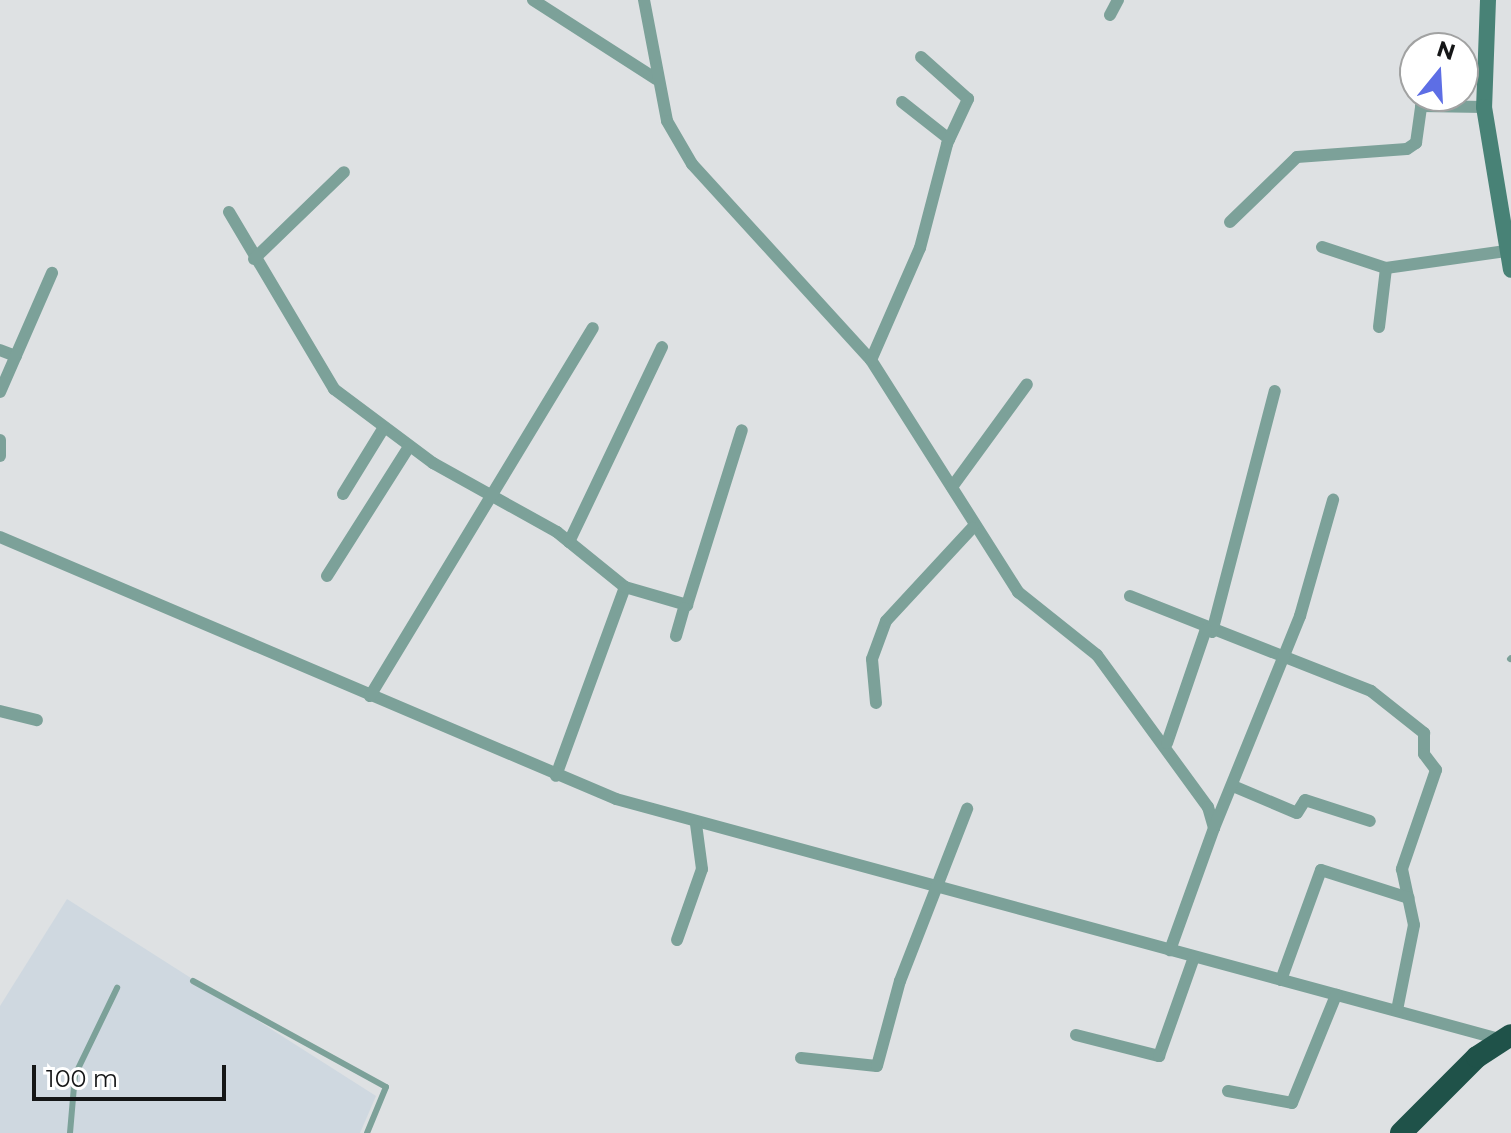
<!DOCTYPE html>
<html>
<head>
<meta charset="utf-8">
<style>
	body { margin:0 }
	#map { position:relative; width:1511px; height:1133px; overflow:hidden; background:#dee1e3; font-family:Montserrat,sans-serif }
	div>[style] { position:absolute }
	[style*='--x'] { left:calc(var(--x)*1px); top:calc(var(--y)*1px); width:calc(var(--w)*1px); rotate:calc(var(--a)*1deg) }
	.built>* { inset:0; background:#cfd8e0 }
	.lane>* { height:6px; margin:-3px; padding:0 3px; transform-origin:3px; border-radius:3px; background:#7ca199 }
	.street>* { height:12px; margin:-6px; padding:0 6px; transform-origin:6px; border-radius:6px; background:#7ca199 }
	.secondary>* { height:16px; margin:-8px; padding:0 8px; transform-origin:8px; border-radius:8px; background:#488276 }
	.highway>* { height:22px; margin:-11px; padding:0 11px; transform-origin:11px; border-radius:11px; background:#1f5249 }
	span { translate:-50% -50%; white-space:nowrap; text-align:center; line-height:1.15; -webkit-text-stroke:7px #fff; paint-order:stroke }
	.north { position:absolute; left:1399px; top:32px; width:80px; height:80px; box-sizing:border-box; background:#fff; border:2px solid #a1a2a2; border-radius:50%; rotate:18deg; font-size:22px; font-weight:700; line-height:32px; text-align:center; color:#151617 }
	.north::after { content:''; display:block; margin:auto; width:28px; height:36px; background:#5d6ee5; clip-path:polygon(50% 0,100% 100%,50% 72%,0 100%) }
	.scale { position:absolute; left:32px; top:1065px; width:194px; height:36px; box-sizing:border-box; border:4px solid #151617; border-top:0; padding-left:10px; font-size:24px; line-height:28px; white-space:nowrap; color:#151617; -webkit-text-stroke:6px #fff; paint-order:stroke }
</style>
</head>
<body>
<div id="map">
	<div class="built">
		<i style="clip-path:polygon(67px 899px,376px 1096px,360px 1133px,0 1133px,0 1006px)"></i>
	</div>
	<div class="lane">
		<i style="--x:1510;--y:659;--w:1;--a:-45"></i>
		<i style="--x:193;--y:981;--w:220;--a:28.8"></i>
		<i style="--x:386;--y:1087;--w:50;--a:112.4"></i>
		<i style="--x:70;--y:1133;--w:58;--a:-85.1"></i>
		<i style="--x:75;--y:1075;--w:97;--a:-64.2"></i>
	</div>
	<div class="street">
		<i style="--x:533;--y:0;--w:146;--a:32.7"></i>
		<i style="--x:644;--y:0;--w:123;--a:79.2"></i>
		<i style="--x:667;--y:121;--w:50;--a:59.8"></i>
		<i style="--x:692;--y:164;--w:265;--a:47.6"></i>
		<i style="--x:871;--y:360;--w:275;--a:57.6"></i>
		<i style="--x:1018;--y:592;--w:101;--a:38.6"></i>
		<i style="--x:1097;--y:655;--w:188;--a:53.9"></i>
		<i style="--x:1208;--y:807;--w:22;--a:74"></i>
		<i style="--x:1214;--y:828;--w:130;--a:109.8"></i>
		<i style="--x:1110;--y:15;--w:17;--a:-62"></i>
		<i style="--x:902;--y:102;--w:60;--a:38.2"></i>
		<i style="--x:229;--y:212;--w:206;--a:59.3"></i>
		<i style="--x:334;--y:389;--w:124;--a:36.8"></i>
		<i style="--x:433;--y:463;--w:142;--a:29.1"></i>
		<i style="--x:557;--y:532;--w:87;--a:39"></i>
		<i style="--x:625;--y:587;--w:201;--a:110.1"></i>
		<i style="--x:1230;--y:222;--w:93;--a:-44.1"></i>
		<i style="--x:1297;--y:157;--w:110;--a:-4.2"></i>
		<i style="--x:1407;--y:149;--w:11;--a:-34"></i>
		<i style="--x:1416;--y:143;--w:37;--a:-82"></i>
		<i style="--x:1421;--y:106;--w:63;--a:0.9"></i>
		<i style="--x:1322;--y:247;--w:67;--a:18.2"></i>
		<i style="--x:1386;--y:268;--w:121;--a:-8.1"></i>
		<i style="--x:254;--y:259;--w:125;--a:-44"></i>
		<i style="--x:1379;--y:327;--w:59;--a:-83.2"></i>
		<i style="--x:0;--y:350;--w:17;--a:21"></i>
		<i style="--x:871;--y:360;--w:122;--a:-66.4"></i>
		<i style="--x:920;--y:248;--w:107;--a:-75.4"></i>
		<i style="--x:947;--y:144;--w:50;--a:-65"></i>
		<i style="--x:968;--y:99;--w:63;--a:-138.2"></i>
		<i style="--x:0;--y:392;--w:130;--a:-66.4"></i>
		<i style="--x:0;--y:440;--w:16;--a:90"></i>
		<i style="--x:952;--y:487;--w:127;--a:-53.9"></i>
		<i style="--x:343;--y:494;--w:76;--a:-58.4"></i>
		<i style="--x:0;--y:537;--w:669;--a:23.04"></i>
		<i style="--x:616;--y:799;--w:919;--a:15.2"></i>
		<i style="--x:569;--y:542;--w:216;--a:-64.5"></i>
		<i style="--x:327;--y:576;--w:153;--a:-57.6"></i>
		<i style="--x:625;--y:587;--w:65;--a:16.2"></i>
		<i style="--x:687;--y:605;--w:183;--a:-72.6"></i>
		<i style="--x:1130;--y:596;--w:259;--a:21.5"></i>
		<i style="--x:1371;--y:691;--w:68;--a:38.4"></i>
		<i style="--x:1424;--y:733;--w:21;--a:90"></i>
		<i style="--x:1424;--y:754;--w:20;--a:53"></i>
		<i style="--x:1436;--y:770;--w:105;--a:109"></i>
		<i style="--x:1402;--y:869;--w:57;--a:77.9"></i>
		<i style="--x:1414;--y:925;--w:87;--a:101.3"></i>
		<i style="--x:1212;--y:632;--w:249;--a:-75.4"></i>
		<i style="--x:676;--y:636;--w:29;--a:-74"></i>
		<i style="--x:370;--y:696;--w:430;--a:-58.8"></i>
		<i style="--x:876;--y:703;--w:44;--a:-95.2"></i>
		<i style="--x:872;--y:659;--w:40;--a:-69.8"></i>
		<i style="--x:886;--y:621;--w:127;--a:-47.2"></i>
		<i style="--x:0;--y:711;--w:38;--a:14"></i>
		<i style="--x:1167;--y:743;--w:120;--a:-71.1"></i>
		<i style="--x:1233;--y:786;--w:69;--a:22.9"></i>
		<i style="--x:1297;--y:813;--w:15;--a:-58"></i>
		<i style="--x:1305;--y:800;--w:68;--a:17.9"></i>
		<i style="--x:1214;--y:828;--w:229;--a:-67.9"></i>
		<i style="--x:1300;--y:616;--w:121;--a:-74.1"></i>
		<i style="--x:677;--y:940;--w:75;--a:-70.6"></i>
		<i style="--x:702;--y:869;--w:45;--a:-97.6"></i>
		<i style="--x:1281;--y:980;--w:117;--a:-70"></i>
		<i style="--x:1321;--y:870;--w:92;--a:17.7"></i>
		<i style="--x:1076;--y:1035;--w:86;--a:14.2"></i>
		<i style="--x:1159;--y:1056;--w:105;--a:-70.5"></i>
		<i style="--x:801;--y:1058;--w:76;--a:6"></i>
		<i style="--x:877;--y:1066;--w:88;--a:-74.9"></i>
		<i style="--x:900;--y:981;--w:185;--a:-68.7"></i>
		<i style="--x:1228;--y:1091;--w:65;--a:10.6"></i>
		<i style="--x:1292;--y:1103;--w:117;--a:-67.8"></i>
	</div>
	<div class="secondary">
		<i style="--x:1488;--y:0;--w:107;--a:92.1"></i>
		<i style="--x:1484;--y:107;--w:165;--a:80.6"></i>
	</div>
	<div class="highway">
		<i style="--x:1401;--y:1133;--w:107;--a:-45"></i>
		<i style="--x:1477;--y:1057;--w:40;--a:-32.9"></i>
	</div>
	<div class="north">N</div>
	<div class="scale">100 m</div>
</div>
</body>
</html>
